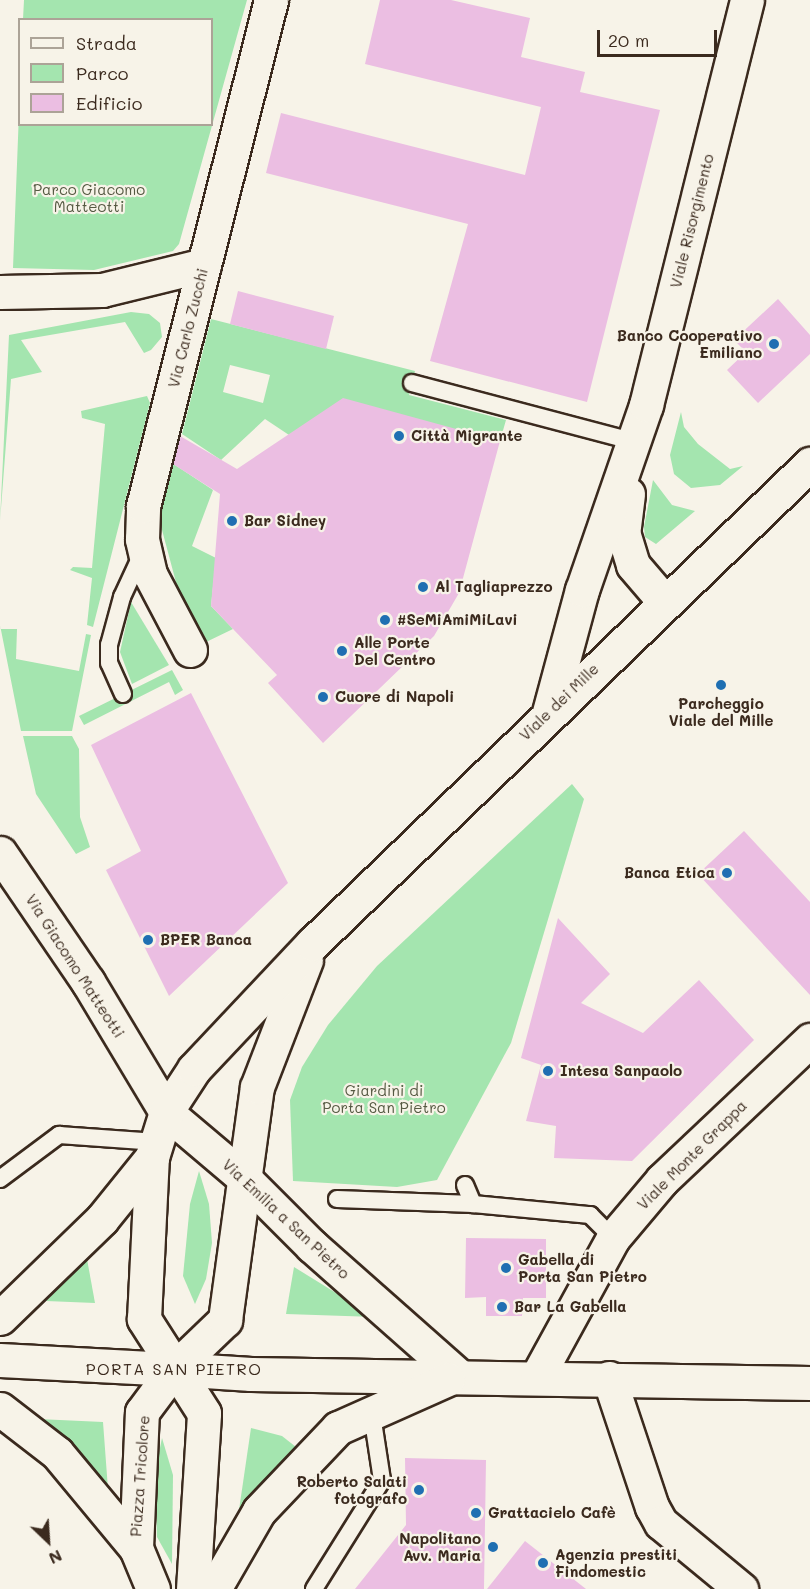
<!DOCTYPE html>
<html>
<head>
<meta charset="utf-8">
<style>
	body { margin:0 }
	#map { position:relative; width:810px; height:1589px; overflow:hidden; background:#f7f3e8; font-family:Mali,sans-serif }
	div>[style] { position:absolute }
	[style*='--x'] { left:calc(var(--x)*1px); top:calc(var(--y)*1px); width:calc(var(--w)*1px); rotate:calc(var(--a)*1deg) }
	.green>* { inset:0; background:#a4e5af }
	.building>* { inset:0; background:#ebbee2 }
	.roads { filter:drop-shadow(2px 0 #3b2a1e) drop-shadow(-2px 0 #3b2a1e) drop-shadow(0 2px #3b2a1e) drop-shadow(0 -2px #3b2a1e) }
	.service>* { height:16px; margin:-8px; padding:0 8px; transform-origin:8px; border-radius:8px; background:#f7f3e8 }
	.minor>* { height:33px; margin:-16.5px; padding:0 16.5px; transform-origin:16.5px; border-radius:16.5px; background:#f7f3e8 }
	.tertiary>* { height:33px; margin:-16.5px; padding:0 16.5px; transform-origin:16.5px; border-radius:16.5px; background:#f7f3e8 }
	.secondary>* { height:33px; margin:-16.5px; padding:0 16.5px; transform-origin:16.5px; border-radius:16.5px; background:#f7f3e8 }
	.dots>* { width:16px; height:16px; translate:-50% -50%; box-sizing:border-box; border:3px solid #f7f3e8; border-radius:50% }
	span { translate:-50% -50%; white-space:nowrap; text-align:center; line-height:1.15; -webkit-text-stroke:4.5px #f7f3e8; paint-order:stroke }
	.park-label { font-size:15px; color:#555942 }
	.street-label { font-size:15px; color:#3b2a1e }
	.poi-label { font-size:15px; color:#3b2a1e; font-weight:700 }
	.right { translate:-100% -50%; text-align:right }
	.left { translate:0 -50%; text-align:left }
	.neighbourhood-label { font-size:16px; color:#3b2a1e; letter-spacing:1.5px }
	.legend { position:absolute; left:18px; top:18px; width:195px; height:108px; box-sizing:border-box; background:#f7f3e8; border:2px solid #aca397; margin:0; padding:8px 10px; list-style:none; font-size:18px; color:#3b2a1e }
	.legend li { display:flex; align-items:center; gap:12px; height:30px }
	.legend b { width:30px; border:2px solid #aca397 }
	.north { position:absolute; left:18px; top:1511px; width:60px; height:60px; -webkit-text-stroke:4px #f7f3e8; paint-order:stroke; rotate:155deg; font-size:16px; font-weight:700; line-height:24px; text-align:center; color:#3b2a1e }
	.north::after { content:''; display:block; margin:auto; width:21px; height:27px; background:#3b2a1e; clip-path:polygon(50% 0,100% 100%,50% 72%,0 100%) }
	.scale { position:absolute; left:597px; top:30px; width:120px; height:27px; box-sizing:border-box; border:3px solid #3b2a1e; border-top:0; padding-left:8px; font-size:18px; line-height:21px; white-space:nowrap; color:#3b2a1e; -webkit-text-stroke:4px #f7f3e8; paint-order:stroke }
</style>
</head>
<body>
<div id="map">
	<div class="green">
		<i style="clip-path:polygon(24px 0,247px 0,179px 244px,173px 251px,94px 270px,13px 268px,19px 112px,20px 124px,212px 124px,212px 20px,23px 19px)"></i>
		<i style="clip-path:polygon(131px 312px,149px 314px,160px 323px,162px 337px,151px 350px,144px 353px,125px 322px,21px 340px,42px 372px,11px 379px,0 521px,9px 335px)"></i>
		<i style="clip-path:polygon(evenodd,211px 319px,415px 371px,409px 395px,506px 420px,500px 441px,289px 435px,265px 419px,221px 460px,182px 434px,211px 319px,230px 365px,270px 375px,263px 403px,223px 392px,230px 365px)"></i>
		<i style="clip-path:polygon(147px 396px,150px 403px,93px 627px,87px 625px,92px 578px,70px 570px,73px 567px,92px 568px,105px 424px,82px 418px,81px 411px)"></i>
		<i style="clip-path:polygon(681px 412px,684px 427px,698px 444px,730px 469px,743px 466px,720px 485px,691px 488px,674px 474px,670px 455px)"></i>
		<i style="clip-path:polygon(172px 463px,213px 490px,192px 546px,216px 558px,211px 606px,233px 629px,204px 643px,177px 586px,158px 515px)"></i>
		<i style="clip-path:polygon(653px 480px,672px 505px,695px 511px,656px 544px,645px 537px,644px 527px)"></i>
		<i style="clip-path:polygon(131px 602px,169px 665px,132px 684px,120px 652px)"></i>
		<i style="clip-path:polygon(0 625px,1px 629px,17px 629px,16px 659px,79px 671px,86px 634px,91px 635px,72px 731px,21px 731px)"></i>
		<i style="clip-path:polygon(172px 670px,183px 690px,175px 695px,169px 682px,84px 725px,79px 716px)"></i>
		<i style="clip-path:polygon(23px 736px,72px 736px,79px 749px,80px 817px,90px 847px,76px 854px,36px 794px)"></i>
		<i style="clip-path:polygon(572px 784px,584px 799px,511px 1043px,437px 1180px,397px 1187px,293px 1181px,290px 1100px,302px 1067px,328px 1025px,377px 966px)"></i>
		<i style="clip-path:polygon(199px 1171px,209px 1204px,212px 1243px,206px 1279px,195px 1304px,183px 1276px,190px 1204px)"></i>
		<i style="clip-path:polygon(87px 1259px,95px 1303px,46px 1301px)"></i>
		<i style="clip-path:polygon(294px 1267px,375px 1317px,286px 1314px)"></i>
		<i style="clip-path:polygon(38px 1419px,103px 1422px,108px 1489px,76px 1448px)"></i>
		<i style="clip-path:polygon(251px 1428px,282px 1436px,296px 1447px,239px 1510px)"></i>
		<i style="clip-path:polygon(162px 1438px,173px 1475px,172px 1564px,157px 1537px,155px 1473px)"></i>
	</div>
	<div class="building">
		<i style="clip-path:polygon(380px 0,451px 0,530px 18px,521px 57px,585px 72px,580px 92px,660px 110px,587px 402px,430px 361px,468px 224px,266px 173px,281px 113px,525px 175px,541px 107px,365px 64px)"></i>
		<i style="clip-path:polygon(238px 291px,334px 316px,326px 349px,230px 324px)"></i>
		<i style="clip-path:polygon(778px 299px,810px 335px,810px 354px,758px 403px,727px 370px,746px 352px,734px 340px)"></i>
		<i style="clip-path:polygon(343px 398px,500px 441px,459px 593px,434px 636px,323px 743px,268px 683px,277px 675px,211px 606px,220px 494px,173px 464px,180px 436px,237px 469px)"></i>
		<i style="clip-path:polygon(191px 693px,288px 883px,169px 996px,106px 870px,141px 851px,91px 745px)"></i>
		<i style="clip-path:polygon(744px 831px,810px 902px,810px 995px,698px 874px)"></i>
		<i style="clip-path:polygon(558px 918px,610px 974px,581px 1003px,643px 1033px,699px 980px,754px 1040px,632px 1161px,554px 1158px,556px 1126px,526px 1121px,541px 1065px,521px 1058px)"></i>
		<i style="clip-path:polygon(466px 1238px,546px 1239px,546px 1298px,523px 1298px,522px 1316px,486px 1316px,486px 1297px,465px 1298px)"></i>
		<i style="clip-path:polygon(405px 1458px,486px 1460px,484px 1589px,355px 1589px,406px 1525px)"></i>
		<i style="clip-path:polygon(525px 1541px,586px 1589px,487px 1589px)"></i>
	</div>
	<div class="roads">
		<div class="service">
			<i style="--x:412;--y:383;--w:231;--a:14.8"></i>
			<i style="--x:123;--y:694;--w:34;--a:-114"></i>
			<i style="--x:109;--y:663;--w:18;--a:-90"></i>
			<i style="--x:109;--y:645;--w:50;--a:-74.8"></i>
			<i style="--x:122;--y:597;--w:47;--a:-65.1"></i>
			<i style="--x:0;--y:1179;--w:74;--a:-36.7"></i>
			<i style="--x:59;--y:1135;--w:98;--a:4.1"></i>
			<i style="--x:465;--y:1185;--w:21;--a:67"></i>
			<i style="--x:473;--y:1204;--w:118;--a:5.4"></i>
			<i style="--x:590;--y:1215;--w:33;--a:45"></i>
			<i style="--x:337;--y:1199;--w:136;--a:2.1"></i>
			<i style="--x:314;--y:1589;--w:128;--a:-58"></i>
			<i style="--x:382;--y:1480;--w:53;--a:-98.7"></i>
			<i style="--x:374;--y:1428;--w:15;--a:-127"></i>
		</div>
		<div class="minor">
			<i style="--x:0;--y:292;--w:102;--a:-1.1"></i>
			<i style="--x:102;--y:290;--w:105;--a:-13.8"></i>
			<i style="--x:628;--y:494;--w:38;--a:97"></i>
			<i style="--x:623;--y:532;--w:34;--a:73"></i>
			<i style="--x:633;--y:565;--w:48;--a:49.3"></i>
			<i style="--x:190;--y:650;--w:86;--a:-117.8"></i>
			<i style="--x:150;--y:574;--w:36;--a:-103"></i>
			<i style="--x:142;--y:539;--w:33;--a:-88"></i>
			<i style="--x:143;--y:506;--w:522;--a:-75.8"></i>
			<i style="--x:549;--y:712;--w:126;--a:-74.9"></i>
			<i style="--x:582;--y:590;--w:196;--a:-70.9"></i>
			<i style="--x:646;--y:405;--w:417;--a:-76"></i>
			<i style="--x:166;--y:1112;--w:102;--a:40.2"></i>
			<i style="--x:244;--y:1178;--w:96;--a:45"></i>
			<i style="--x:312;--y:1246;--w:195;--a:41.5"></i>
			<i style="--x:174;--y:1369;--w:77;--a:3.7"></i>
			<i style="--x:251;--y:1374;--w:559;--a:0.92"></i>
			<i style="--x:537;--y:1377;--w:158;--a:-61.3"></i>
			<i style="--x:613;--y:1238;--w:76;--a:-49.8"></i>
			<i style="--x:662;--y:1180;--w:204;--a:-43.4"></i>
			<i style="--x:609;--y:1378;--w:136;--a:71.6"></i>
			<i style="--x:652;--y:1507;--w:18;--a:61"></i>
			<i style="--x:661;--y:1523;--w:104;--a:39.5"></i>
			<i style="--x:214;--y:1589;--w:90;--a:-60"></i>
			<i style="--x:259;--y:1511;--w:115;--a:-46.4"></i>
			<i style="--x:338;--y:1428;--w:120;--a:-24"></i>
		</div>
		<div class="tertiary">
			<i style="--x:0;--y:853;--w:156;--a:55.7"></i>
			<i style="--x:88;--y:982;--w:152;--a:59"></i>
		</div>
		<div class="secondary">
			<i style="--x:0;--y:1318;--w:142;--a:-44.1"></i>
			<i style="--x:102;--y:1219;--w:80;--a:-51.1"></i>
			<i style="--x:0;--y:1360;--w:174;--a:3"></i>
			<i style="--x:0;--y:1409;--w:72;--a:37.7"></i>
			<i style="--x:57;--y:1453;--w:124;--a:50.3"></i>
			<i style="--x:153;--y:1589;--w:44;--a:-112.5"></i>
			<i style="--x:136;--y:1548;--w:136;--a:-87.5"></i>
			<i style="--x:142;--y:1412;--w:54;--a:-53.3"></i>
			<i style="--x:174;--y:1369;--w:71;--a:-43.9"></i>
			<i style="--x:225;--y:1320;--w:235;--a:-82.2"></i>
			<i style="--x:257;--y:1087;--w:136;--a:-68.9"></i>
			<i style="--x:193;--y:1589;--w:176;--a:-86.4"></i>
			<i style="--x:204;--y:1413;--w:112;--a:-122.6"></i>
			<i style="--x:144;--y:1319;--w:162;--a:-87.2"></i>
			<i style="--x:152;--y:1157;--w:47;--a:-72.7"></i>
			<i style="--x:166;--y:1112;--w:51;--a:-56.9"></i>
			<i style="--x:194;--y:1069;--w:172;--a:-46.7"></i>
			<i style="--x:312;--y:944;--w:692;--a:-43.95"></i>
		</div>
	</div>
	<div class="dots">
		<i style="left:774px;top:344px;background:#1f6fb2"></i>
		<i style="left:399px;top:436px;background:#1f6fb2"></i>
		<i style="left:232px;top:521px;background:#1f6fb2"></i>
		<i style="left:423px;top:587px;background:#1f6fb2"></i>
		<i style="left:385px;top:620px;background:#1f6fb2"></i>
		<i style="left:342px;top:651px;background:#1f6fb2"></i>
		<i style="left:721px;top:685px;background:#1f6fb2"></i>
		<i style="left:323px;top:697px;background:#1f6fb2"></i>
		<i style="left:727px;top:873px;background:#1f6fb2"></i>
		<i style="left:148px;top:940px;background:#1f6fb2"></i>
		<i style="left:548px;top:1071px;background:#1f6fb2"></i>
		<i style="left:506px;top:1268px;background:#1f6fb2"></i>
		<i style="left:502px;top:1307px;background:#1f6fb2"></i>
		<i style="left:419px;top:1490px;background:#1f6fb2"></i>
		<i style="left:476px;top:1513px;background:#1f6fb2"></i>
		<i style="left:493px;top:1547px;background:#1f6fb2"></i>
		<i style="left:543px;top:1563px;background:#1f6fb2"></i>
	</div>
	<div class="park-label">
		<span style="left:89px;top:198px">Parco Giacomo<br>Matteotti</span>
		<span style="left:384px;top:1099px">Giardini di<br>Porta San Pietro</span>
	</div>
	<div class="street-label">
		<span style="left:692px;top:221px;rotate:-76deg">Viale Risorgimento</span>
		<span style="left:188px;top:328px;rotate:-76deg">Via Carlo Zucchi</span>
		<span style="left:559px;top:702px;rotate:-44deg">Viale dei Mille</span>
		<span style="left:75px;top:966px;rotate:57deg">Via Giacomo Matteotti</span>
		<span style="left:692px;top:1155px;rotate:-45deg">Viale Monte Grappa</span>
		<span style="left:286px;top:1219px;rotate:43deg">Via Emilia a San Pietro</span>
		<span style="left:140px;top:1476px;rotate:-86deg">Piazza Tricolore</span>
	</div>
	<div class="poi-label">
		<span class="right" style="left:762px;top:344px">Banco Cooperativo<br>Emiliano</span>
		<span class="left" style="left:411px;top:436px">Città Migrante</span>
		<span class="left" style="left:244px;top:521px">Bar Sidney</span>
		<span class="left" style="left:435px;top:587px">Al Tagliaprezzo</span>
		<span class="left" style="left:397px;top:620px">#SeMiAmiMiLavi</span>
		<span class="left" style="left:354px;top:651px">Alle Porte<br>Del Centro</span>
		<span class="left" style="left:335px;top:697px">Cuore di Napoli</span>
		<span style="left:721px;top:712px">Parcheggio<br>Viale del Mille</span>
		<span class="right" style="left:715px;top:873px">Banca Etica</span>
		<span class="left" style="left:160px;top:940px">BPER Banca</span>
		<span class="left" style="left:560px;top:1071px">Intesa Sanpaolo</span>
		<span class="left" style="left:518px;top:1268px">Gabella di<br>Porta San Pietro</span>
		<span class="left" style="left:514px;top:1307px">Bar La Gabella</span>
		<span class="right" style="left:407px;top:1490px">Roberto Salati<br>fotografo</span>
		<span class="left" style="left:488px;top:1513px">Grattacielo Cafè</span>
		<span class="right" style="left:481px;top:1547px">Napolitano<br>Avv. Maria</span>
		<span class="left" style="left:555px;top:1563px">Agenzia prestiti<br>Findomestic</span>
	</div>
	<div class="neighbourhood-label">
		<span style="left:174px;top:1369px">PORTA SAN PIETRO</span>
	</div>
	<ul class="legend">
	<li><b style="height:8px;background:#f7f3e8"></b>Strada</li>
	<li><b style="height:16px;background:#a4e5af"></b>Parco</li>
	<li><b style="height:16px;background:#ebbee2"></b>Edificio</li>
	</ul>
	<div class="north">N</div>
	<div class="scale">20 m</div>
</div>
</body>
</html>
